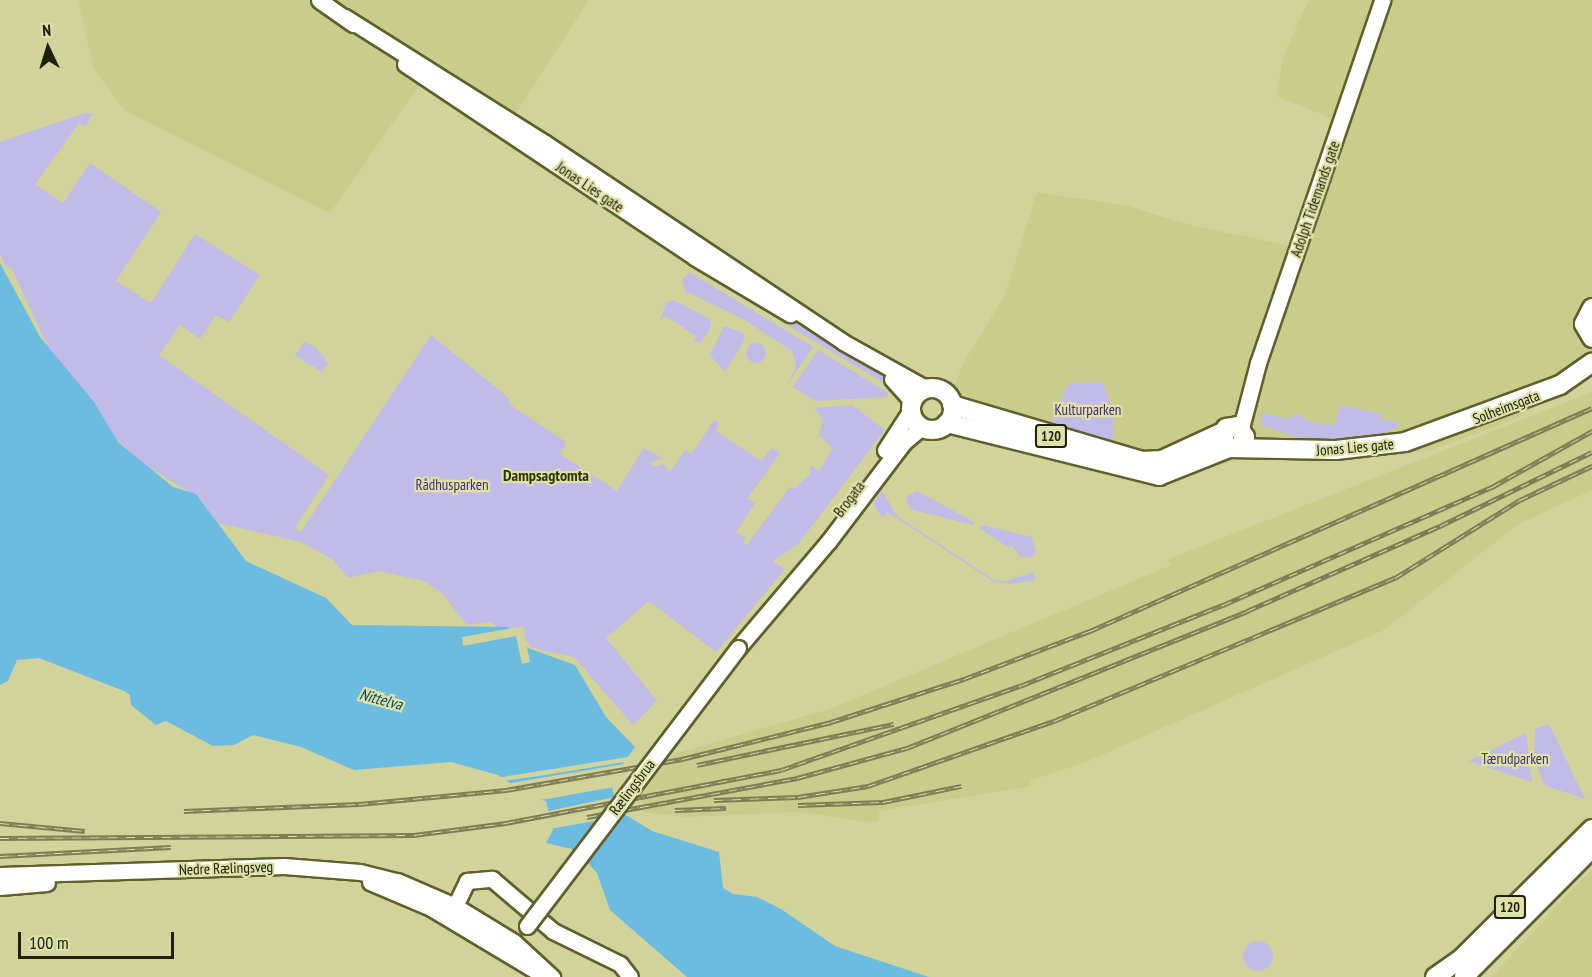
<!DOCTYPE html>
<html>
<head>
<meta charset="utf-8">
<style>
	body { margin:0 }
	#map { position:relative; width:1592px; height:977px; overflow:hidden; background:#d1d39b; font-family:"PT Sans Narrow",sans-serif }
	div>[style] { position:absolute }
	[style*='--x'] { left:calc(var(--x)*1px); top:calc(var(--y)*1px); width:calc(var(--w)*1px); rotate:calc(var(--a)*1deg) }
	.built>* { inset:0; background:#c9cc8b }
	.green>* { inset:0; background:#c0bbe7 }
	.round { border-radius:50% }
	.water>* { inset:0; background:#6cbbe0 }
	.pier>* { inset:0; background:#d1d39b }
	.roads { filter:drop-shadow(2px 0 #5f602b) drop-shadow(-2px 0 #5f602b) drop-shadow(0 2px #5f602b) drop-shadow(0 -2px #5f602b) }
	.secondary>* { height:15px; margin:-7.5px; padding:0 7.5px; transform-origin:7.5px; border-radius:7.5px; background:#fff }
	.primary>* { height:18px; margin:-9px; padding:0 9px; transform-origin:9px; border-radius:9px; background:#fff }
	.primary>.ring { margin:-9px; padding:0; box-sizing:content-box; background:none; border:18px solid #fff; border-radius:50% }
	.rail>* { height:5px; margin-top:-2.5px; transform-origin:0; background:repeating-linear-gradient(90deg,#dee1a8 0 9px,#7d7e56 0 18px); box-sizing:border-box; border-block:2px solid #7d7e56 }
	.bridges { filter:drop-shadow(2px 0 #5f602b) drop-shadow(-2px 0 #5f602b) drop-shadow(0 2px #5f602b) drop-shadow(0 -2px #5f602b) }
	.secondary-bridge>* { height:15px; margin:-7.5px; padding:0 7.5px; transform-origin:7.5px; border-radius:7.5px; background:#fff }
	span { translate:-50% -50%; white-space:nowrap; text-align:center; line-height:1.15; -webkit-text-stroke:4.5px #dee1a8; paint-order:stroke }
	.shield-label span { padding:2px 4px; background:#dee1a8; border:2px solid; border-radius:4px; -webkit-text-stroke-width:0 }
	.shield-label { font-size:14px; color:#20200a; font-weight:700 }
	.street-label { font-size:15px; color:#20200a }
	.park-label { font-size:15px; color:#402e7b }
	.neighbourhood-label { font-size:16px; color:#313208; font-weight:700 }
	.water-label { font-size:16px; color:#054b64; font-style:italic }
	.north { position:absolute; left:18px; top:18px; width:60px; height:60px; -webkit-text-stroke:4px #dee1a8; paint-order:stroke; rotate:356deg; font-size:16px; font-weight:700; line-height:24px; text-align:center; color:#20200a }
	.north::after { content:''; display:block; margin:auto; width:21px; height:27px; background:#20200a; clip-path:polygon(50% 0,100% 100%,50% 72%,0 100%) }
	.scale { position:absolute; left:18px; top:932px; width:156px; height:27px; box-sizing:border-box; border:3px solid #20200a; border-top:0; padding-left:8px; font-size:18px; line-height:21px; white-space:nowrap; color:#20200a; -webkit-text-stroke:4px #dee1a8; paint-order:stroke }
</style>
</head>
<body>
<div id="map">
	<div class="built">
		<i style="clip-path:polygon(78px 0,589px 0,515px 114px,436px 61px,330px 213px,124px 110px,94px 69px)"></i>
		<i style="clip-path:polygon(1309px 0,1592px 0,1592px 351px,1564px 389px,1515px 419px,1429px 451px,1316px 460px,1259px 454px,1212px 467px,1187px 468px,948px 402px,964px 362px,1005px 295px,1037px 192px,1127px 206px,1194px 226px,1296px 247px,1338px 121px,1276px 96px,1284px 54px)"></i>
		<i style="clip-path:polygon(1592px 392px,1592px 490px,1517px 525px,1384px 630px,1086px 762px,1030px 781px,1031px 786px,879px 811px,879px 821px,868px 822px,799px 812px,685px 817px,643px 812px,640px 793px,674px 754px,830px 709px,1171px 565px,1169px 559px)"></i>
		<i style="clip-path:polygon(1592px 870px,1592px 977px,1491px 977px,1571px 891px)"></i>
	</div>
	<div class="green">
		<i style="clip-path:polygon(85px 113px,93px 113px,86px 126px,79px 123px,35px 184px,63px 203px,90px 163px,161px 212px,116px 281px,151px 303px,195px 234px,260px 275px,229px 322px,216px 315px,200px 339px,180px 325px,159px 355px,329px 475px,294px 529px,301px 532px,431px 335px,509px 398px,509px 404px,566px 442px,560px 454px,617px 491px,644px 448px,662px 458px,651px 462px,653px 467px,663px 464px,670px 472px,685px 450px,692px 454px,714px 420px,719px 423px,716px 431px,761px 461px,772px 448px,780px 453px,747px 499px,755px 503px,736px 533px,746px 537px,743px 543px,747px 545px,790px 487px,794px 489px,811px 473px,810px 465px,819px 471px,833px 448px,819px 435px,823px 419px,814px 408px,852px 405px,885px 430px,798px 544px,773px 561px,785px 569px,716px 652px,649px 601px,606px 638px,657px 701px,633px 725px,574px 657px,533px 648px,526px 641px,523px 626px,501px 630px,490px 622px,467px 625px,441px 592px,424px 581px,380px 571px,348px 578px,332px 559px,301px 542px,217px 523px,201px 499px,142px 463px,100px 423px,54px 360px,11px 267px,7px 268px,0 255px,0 142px)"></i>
		<i style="clip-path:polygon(696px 270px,830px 342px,888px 379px,892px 388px)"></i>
		<i style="clip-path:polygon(689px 272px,813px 347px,788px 384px,796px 366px,792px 351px,743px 319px,685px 291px,682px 280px)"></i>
		<i style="clip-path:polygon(674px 300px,710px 319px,710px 329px,701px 342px,693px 343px,696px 336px,666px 316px,660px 321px,666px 303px)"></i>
		<i style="clip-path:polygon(724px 326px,743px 333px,745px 339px,725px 372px,710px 355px)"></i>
		<i style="clip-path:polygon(304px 342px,317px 348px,328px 363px,322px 372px,295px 355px)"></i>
		<i class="round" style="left:746px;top:343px;width:20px;height:20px"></i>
		<i style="clip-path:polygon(818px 350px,888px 393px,887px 397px,816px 401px,793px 387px)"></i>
		<i style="clip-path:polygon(1103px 382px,1114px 413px,1113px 441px,1051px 423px,1069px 383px)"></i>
		<i style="clip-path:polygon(1340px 405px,1382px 414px,1381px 420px,1399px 422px,1398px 427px,1378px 435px,1332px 439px,1295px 437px,1261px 425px,1262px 413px,1290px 419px,1294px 413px,1313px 423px,1335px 425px)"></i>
		<i style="clip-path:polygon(882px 491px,898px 517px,994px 580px,1006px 581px,1033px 572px,1036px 580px,1010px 584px,993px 581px,887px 512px,883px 518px,873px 504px)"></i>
		<i style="clip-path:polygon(917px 491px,974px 522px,973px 525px,910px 509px,906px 497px)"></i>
		<i style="clip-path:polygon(982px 525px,1032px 537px,1036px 552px,1030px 558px,1019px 556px,1012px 545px,1009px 548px,980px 528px)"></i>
		<i style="clip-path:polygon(1549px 724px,1585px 799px,1544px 785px,1534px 756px,1535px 729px)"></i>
		<i style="clip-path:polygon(1526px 733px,1532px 782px,1469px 761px)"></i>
		<i class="round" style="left:1243px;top:941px;width:30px;height:30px"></i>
	</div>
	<div class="water">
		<i style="clip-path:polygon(0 263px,40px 337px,94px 402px,118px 442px,173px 487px,196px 494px,246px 561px,326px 598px,352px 625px,508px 627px,528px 648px,575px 665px,606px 717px,635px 747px,611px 781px,616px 809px,652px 831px,719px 852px,723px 888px,733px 894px,757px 897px,781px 909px,835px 946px,929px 977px,687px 977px,610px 910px,597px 873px,588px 863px,572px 849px,546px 843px,553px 830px,546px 801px,533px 798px,498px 775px,451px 762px,354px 770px,301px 747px,253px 735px,234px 745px,213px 746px,166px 721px,156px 725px,131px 705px,130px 695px,124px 691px,39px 658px,17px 660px,8px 681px,0 685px)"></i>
	</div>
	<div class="pier">
		<i style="clip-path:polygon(513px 628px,526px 642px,530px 662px,522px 664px,516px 636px,463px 646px,462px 637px)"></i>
		<i style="clip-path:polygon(634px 756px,631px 761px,539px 776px,502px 781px,496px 778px)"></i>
		<i style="clip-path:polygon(630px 763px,614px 787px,547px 799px,531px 801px,505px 784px)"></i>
		<i style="clip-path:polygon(614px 797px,628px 814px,622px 816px,585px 865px,571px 852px,595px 821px,550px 829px,544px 812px)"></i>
	</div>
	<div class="roads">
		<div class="secondary">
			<i style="--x:319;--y:0;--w:42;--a:35.2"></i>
			<i style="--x:345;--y:17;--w:236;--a:32.2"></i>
			<i style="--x:545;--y:143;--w:358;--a:33.7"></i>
			<i style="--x:843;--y:342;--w:96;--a:29.2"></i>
			<i style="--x:405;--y:64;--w:348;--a:33.7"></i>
			<i style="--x:694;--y:257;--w:112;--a:30.7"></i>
			<i style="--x:892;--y:379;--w:30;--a:48"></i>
			<i style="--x:1241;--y:428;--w:67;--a:-75.3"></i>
			<i style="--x:1258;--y:363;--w:384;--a:-71.1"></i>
			<i style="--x:885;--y:450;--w:48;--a:-57"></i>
			<i style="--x:738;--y:648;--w:139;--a:-49.7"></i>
			<i style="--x:828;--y:542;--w:126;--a:-52.8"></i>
			<i style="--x:904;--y:442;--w:23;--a:-40"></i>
			<i style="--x:0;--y:875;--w:284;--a:-1.8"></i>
			<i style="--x:284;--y:866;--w:76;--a:4.5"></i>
			<i style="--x:360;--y:872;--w:38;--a:14"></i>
			<i style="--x:397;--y:881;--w:63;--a:23.3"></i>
			<i style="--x:455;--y:906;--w:69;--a:31.4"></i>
			<i style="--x:514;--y:942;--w:52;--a:42.6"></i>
			<i style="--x:370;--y:882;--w:66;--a:23.1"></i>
			<i style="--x:431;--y:908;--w:128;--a:31"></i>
			<i style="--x:0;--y:887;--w:47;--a:-4.9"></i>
			<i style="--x:455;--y:906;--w:28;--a:-64"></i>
			<i style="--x:467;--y:881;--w:25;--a:-5"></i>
			<i style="--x:492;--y:879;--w:80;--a:40.4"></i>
			<i style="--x:553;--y:931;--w:75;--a:26.2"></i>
			<i style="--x:620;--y:964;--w:16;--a:52"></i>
		</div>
		<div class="primary">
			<i style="--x:1592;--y:308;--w:18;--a:117"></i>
			<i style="--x:1584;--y:324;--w:16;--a:60"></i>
			<i class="ring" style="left:911px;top:388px;width:24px;height:24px"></i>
			<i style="--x:952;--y:405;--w:198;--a:16.4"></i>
			<i style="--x:1142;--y:461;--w:20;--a:-3"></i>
			<i style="--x:1162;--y:460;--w:67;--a:-24.7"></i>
			<i style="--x:947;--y:423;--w:219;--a:14"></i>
			<i style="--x:1159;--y:476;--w:75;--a:-21.8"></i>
			<i style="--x:1229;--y:448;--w:107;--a:1.1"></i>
			<i style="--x:1336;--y:450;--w:69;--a:-6.6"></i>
			<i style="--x:1405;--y:442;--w:165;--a:-20.2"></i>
			<i style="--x:1560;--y:385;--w:39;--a:-35"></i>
			<i style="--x:1223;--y:443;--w:15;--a:-79"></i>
			<i style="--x:1226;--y:428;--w:12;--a:-9"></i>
			<i style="--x:1238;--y:426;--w:13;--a:58"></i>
			<i style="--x:1245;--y:437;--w:13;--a:122"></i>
			<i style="--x:1435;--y:977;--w:33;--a:-35"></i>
			<i style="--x:1462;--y:958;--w:183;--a:-44.8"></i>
			<i style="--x:1464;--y:977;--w:182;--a:-45.2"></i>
		</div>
	</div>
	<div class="rail">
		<i style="--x:697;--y:765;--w:201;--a:-11.8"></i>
		<i style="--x:714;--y:800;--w:84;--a:-2"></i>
		<i style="--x:798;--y:797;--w:71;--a:-8.9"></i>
		<i style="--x:868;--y:786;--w:197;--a:-19.3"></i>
		<i style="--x:1054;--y:721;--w:370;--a:-22.8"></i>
		<i style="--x:1395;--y:578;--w:147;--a:-32"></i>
		<i style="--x:1520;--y:500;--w:80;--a:-25.3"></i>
		<i style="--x:798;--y:805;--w:85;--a:-2"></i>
		<i style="--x:883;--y:802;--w:80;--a:-11.6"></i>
		<i style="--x:675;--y:810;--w:51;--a:-2.2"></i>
		<i style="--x:184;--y:811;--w:175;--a:-2.3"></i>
		<i style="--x:359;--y:804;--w:148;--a:-5.4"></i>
		<i style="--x:506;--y:790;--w:179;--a:-10"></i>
		<i style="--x:682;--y:759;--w:154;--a:-13.9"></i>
		<i style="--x:831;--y:722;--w:140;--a:-17.9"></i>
		<i style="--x:964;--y:679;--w:135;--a:-20.9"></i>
		<i style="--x:1090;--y:631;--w:549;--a:-23.95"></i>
		<i style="--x:587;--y:817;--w:214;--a:-10.5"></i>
		<i style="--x:797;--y:778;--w:114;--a:-15.3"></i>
		<i style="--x:907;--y:748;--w:367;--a:-21.9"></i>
		<i style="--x:1247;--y:611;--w:211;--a:-23.8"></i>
		<i style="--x:1440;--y:526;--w:169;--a:-26"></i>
		<i style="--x:0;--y:823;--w:85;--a:5.4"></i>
		<i style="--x:0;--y:838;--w:414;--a:-0.4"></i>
		<i style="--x:414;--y:835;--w:93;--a:-7.4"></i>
		<i style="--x:506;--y:823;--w:280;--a:-10.9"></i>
		<i style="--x:781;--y:770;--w:253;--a:-19.4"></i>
		<i style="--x:1020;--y:686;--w:219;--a:-21.8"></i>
		<i style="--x:1223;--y:605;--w:294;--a:-23.7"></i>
		<i style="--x:1492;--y:487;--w:115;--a:-29.2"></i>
		<i style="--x:0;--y:856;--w:171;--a:-3"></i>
	</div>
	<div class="bridges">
		<div class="secondary-bridge">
			<i style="--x:527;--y:926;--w:349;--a:-52.8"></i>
		</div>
	</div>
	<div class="shield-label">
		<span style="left:1051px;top:436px">120</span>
		<span style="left:1510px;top:907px">120</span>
	</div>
	<div class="street-label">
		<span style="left:590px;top:187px;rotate:34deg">Jonas Lies gate</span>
		<span style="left:1315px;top:199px;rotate:-71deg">Adolph Tidemands gate</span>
		<span style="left:1506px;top:407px;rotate:-21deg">Solheimsgata</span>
		<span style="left:1355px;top:447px;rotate:-5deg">Jonas Lies gate</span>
		<span style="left:849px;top:499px;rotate:-53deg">Brogata</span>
		<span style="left:632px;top:787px;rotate:-53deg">Rælingsbrua</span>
		<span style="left:226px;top:868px;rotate:-2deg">Nedre Rælingsveg</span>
	</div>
	<div class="park-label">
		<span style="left:1088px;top:410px">Kulturparken</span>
		<span style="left:452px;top:485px">Rådhusparken</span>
		<span style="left:1515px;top:759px">Tærudparken</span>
	</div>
	<div class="neighbourhood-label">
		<span style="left:546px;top:475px">Dampsagtomta</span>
	</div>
	<div class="water-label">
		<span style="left:381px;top:699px;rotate:15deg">Nittelva</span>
	</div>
	<div class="north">N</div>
	<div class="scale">100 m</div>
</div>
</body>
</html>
